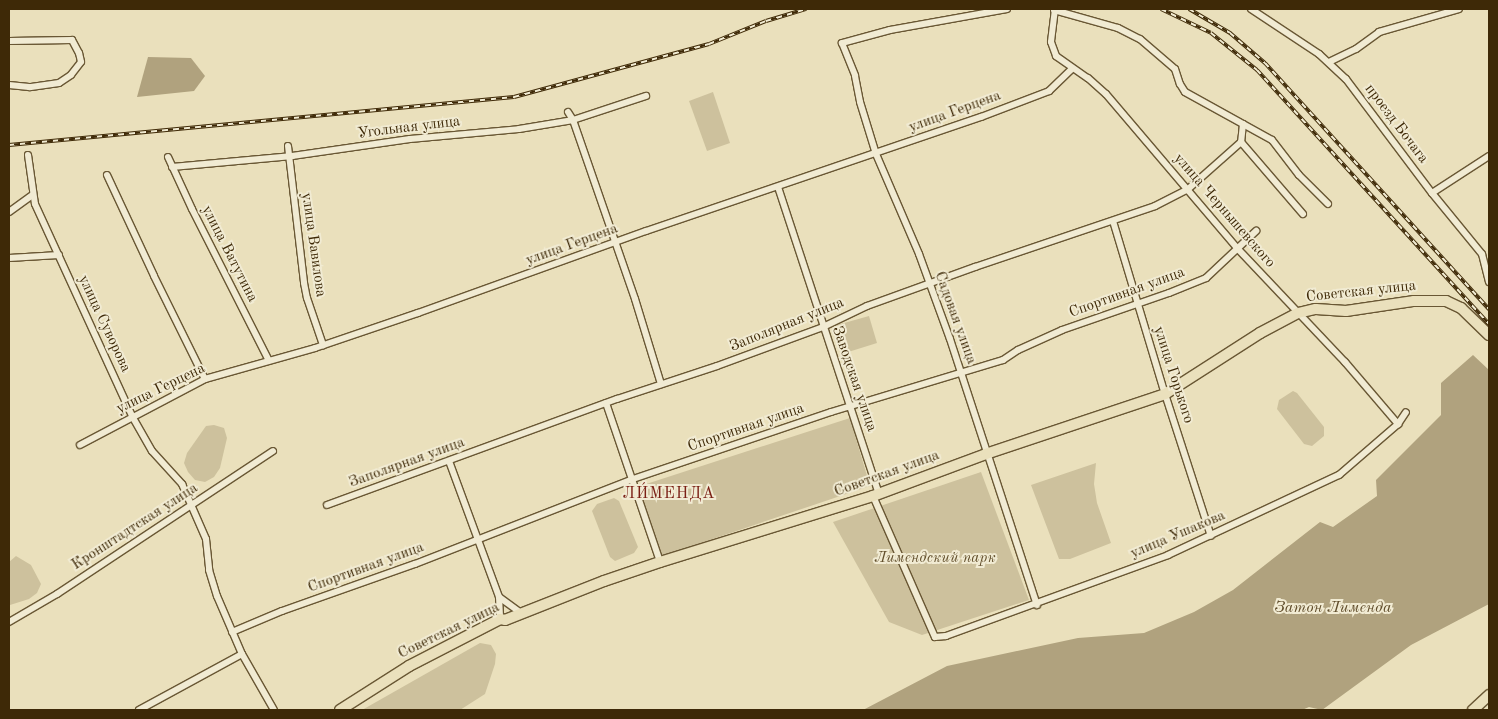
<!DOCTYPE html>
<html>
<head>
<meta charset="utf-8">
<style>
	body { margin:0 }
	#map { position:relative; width:1498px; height:719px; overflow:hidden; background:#eae0bc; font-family:"Old Standard TT",serif }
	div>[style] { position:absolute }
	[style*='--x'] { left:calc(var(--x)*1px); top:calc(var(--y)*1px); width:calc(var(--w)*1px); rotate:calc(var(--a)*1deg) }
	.green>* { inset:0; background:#cdc19d }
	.water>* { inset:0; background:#b0a27e }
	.roads { filter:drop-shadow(1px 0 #695734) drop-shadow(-1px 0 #695734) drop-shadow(0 1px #695734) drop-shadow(0 -1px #695734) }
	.street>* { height:6px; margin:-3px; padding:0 3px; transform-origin:3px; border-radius:3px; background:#f1ebd3 }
	.primary>* { height:10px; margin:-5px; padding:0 5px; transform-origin:5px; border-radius:5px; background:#eae0bc }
	.rail>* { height:4px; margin-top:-2px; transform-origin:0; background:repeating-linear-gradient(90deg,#f1ebd3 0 5.5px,#3e2907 0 11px); box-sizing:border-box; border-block:1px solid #3e2907 }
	span { translate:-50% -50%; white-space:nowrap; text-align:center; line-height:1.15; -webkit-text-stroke:4px #f1ebd3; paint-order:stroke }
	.street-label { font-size:15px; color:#3e2907 }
	.park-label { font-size:15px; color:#624f2c; font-style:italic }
	.neighbourhood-label { font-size:16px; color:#7a1f14; letter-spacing:1px }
	.water-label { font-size:16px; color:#604d2b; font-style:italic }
	.frame { position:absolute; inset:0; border:10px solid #3e2907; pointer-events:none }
</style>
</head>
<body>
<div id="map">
	<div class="green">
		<i style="clip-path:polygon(713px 92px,730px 143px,707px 151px,689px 101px)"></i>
		<i style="clip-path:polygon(869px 316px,877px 343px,845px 353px,837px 325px)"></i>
		<i style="clip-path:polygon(1293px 391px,1297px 393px,1324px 427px,1324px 436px,1312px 446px,1304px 444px,1277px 409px,1279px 400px)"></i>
		<i style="clip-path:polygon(850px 418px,870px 486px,662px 556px,637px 487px)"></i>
		<i style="clip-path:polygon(214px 425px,224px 428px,227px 438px,220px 468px,214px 477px,205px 482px,195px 480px,188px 472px,184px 463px,187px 453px,206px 426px)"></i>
		<i style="clip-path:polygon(1096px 463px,1094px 484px,1097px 503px,1111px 543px,1070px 559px,1059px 559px,1031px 485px)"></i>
		<i style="clip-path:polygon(981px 472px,1029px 600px,922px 635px,889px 622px,833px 522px)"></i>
		<i style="clip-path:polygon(614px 498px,619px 501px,638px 547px,634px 553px,615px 561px,610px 557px,592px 511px,597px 504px)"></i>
		<i style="clip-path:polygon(16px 556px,31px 565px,41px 584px,37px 593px,29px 599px,10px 605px,9px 562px)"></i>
		<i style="clip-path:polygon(480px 643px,491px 645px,496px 654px,495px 664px,485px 694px,460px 710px,362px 710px)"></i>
	</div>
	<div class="water">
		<i style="clip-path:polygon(148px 57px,191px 58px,205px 76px,194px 91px,137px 97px)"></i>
		<i style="clip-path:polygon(1473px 355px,1489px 370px,1489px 604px,1411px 645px,1322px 710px,1309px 707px,1302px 710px,863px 710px,947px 666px,1078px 638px,1144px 633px,1194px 612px,1233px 590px,1320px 522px,1333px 527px,1377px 496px,1376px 480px,1441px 415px,1441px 383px)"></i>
	</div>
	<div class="roads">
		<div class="street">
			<i style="--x:1007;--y:9;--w:119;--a:169.8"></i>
			<i style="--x:890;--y:30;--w:50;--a:164.8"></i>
			<i style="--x:842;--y:43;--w:35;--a:68"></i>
			<i style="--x:855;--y:76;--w:26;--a:79"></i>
			<i style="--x:860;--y:102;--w:54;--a:72.9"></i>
			<i style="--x:876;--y:154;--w:109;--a:66.7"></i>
			<i style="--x:919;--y:254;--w:90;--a:70"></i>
			<i style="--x:950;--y:339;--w:280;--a:71.9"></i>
			<i style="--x:1055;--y:9;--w:33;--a:97"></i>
			<i style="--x:1051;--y:42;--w:15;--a:70"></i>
			<i style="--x:1056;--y:56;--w:39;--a:35"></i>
			<i style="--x:1088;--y:78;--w:24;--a:42"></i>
			<i style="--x:1106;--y:94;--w:204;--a:49.6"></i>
			<i style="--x:1238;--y:249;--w:156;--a:46.6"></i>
			<i style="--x:1345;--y:362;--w:82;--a:49.5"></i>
			<i style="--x:1251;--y:9;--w:82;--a:33.5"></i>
			<i style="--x:1319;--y:54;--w:37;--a:43"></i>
			<i style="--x:1346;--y:79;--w:143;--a:53"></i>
			<i style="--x:1432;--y:193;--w:79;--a:50.7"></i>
			<i style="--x:1482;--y:254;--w:29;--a:76"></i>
			<i style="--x:1054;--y:10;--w:66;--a:15.7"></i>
			<i style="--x:1118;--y:28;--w:25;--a:27"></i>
			<i style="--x:1140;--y:39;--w:46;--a:40.6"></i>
			<i style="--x:1175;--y:69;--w:16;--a:72"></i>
			<i style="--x:1180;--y:84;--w:9;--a:58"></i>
			<i style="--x:1185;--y:92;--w:99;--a:28.9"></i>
			<i style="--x:1272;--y:140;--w:44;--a:52.4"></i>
			<i style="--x:1299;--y:175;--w:41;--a:45"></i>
			<i style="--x:9;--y:41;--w:63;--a:-0.9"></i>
			<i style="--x:72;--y:40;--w:15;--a:62"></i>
			<i style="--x:79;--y:53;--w:9;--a:77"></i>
			<i style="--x:81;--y:62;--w:16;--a:128"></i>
			<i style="--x:71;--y:75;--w:14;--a:146"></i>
			<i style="--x:59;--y:83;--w:30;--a:172"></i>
			<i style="--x:29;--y:87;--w:20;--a:-174"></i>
			<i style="--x:1329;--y:62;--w:30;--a:-26"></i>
			<i style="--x:1356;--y:49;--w:29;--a:-36"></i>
			<i style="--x:1379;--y:32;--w:83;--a:-16"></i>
			<i style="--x:568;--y:112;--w:9;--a:58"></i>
			<i style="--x:573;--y:120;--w:189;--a:70.9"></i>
			<i style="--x:635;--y:299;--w:89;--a:73"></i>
			<i style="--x:1243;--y:124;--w:18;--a:96"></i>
			<i style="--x:1241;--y:142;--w:95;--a:49.3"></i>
			<i style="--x:288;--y:146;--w:138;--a:83.3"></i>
			<i style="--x:304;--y:283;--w:15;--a:79"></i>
			<i style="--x:307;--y:298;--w:50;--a:71.2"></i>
			<i style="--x:28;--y:155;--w:49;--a:81.9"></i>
			<i style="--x:35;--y:204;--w:233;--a:65.4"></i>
			<i style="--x:132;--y:416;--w:40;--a:60.3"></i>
			<i style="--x:152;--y:451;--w:45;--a:47.7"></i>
			<i style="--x:182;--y:484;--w:60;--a:66.4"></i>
			<i style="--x:206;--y:539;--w:31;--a:84"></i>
			<i style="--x:209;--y:570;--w:27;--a:73"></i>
			<i style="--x:217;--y:596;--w:63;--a:66.7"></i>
			<i style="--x:242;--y:654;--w:64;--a:60.3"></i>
			<i style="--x:168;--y:157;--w:57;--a:65.2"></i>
			<i style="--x:192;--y:209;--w:170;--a:63.1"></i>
			<i style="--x:172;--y:167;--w:121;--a:-5.2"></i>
			<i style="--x:292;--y:156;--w:119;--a:-8.2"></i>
			<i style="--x:410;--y:139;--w:109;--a:-5.2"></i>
			<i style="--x:519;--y:129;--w:55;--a:-9.5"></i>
			<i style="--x:573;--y:120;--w:77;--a:-18.2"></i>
			<i style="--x:107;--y:175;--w:111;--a:65"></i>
			<i style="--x:154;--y:276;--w:115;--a:63.7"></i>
			<i style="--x:778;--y:187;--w:323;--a:71.8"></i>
			<i style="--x:1432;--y:193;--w:68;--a:-33"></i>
			<i style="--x:9;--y:212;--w:29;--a:-36"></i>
			<i style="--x:1113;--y:221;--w:181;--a:73.3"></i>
			<i style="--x:1165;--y:394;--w:149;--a:72.1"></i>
			<i style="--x:9;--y:258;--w:50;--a:-3.4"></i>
			<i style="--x:606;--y:403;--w:168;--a:71.2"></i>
			<i style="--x:80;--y:445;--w:141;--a:-27.8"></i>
			<i style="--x:205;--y:379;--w:114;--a:-15.7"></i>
			<i style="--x:315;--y:348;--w:109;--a:-18.8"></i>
			<i style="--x:418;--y:313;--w:242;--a:-19.8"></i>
			<i style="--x:646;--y:231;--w:354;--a:-18.8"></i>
			<i style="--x:981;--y:117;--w:73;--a:-20.9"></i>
			<i style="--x:1049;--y:91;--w:32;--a:-44"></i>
			<i style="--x:449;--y:461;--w:145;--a:69.8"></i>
			<i style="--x:499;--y:597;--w:22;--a:87"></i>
			<i style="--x:873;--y:496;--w:154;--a:66.3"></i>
			<i style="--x:935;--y:637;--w:11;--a:-5"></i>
			<i style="--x:946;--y:636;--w:236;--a:-20"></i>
			<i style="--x:1168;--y:555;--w:189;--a:-25.1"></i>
			<i style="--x:1339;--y:475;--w:78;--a:-40.8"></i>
			<i style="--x:1398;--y:424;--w:14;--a:-56"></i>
			<i style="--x:327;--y:505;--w:309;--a:-20.1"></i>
			<i style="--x:617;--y:399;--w:105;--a:-18.3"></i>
			<i style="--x:717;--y:366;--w:113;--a:-20.2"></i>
			<i style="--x:823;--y:327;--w:49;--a:-25.5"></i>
			<i style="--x:867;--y:306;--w:115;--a:-19.9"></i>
			<i style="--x:975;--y:267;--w:190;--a:-18.7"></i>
			<i style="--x:1155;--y:206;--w:36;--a:-27"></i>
			<i style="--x:1187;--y:190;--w:72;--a:-41.6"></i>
			<i style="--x:499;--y:597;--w:27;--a:36"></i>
			<i style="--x:9;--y:622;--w:56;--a:-30.3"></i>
			<i style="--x:57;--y:594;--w:259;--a:-33.5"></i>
			<i style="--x:232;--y:632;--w:54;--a:-22.8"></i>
			<i style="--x:282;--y:611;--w:141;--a:-19.5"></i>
			<i style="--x:415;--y:564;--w:234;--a:-21.3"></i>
			<i style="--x:633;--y:479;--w:209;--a:-18.7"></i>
			<i style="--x:831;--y:412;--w:180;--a:-16.8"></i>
			<i style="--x:1003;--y:360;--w:18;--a:-34"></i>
			<i style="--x:1018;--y:350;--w:48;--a:-24.4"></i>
			<i style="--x:1062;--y:330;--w:113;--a:-19.1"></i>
			<i style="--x:1169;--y:293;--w:40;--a:-22"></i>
			<i style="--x:1206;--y:278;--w:69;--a:-43.2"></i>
			<i style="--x:139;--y:710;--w:117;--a:-28.5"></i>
		</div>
		<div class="primary">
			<i style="--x:340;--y:710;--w:82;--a:-32.5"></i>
			<i style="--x:409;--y:666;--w:102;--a:-27.3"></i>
			<i style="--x:500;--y:619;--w:5;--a:11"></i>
			<i style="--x:505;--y:620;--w:106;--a:-21.5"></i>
			<i style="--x:604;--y:581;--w:59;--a:-18.7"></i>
			<i style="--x:660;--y:562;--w:223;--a:-17.2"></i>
			<i style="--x:873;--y:496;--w:121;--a:-20.4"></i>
			<i style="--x:986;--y:454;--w:189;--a:-18.5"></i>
			<i style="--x:1165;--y:394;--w:113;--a:-32.7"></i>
			<i style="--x:1260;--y:333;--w:43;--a:-27.8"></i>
			<i style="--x:1298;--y:313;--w:18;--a:-13"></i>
			<i style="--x:1316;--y:309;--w:30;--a:4"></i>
			<i style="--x:1346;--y:311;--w:69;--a:-8.4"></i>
			<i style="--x:1414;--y:301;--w:32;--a:0"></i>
			<i style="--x:1446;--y:301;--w:17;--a:25"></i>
			<i style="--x:1461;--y:308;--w:39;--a:44"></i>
			<i style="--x:1473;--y:710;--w:22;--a:-43"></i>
		</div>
	</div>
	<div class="rail">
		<i style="--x:1161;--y:9;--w:55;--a:25.6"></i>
		<i style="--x:1211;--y:33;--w:59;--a:38.8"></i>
		<i style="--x:1257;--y:70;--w:344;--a:47.6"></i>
		<i style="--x:1189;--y:9;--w:48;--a:30.3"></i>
		<i style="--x:1230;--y:33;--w:46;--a:40.6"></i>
		<i style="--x:1265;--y:63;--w:333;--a:47.7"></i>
		<i style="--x:9;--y:145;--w:507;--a:-5.43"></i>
		<i style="--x:514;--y:97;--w:202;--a:-15.2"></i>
		<i style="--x:709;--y:44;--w:61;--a:-22"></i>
		<i style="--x:766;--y:21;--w:42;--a:-16.7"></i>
	</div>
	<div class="street-label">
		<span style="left:955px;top:112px;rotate:-20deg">улица Герцена</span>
		<span style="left:1396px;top:124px;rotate:53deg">проезд Бочага</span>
		<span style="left:409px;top:128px;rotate:-7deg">Угольная улица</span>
		<span style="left:1224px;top:211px;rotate:49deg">улица Чернышевского</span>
		<span style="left:313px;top:245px;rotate:82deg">улица Вавилова</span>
		<span style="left:572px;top:245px;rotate:-20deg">улица Герцена</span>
		<span style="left:229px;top:254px;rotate:63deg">улица Ватутина</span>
		<span style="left:1361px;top:292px;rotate:-6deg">Советская улица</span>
		<span style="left:1127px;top:293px;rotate:-20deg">Спортивная улица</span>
		<span style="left:955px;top:318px;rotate:70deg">Садовая улица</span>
		<span style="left:104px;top:324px;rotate:65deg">улица Суворова</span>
		<span style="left:787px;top:325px;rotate:-22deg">Заполярная улица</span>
		<span style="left:1173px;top:375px;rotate:72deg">улица Горького</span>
		<span style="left:854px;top:379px;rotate:71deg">Заводская улица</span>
		<span style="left:161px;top:389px;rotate:-26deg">улица Герцена</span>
		<span style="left:746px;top:428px;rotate:-19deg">Спортивная улица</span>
		<span style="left:407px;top:463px;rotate:-20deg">Заполярная улица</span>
		<span style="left:887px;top:474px;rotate:-20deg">Советская улица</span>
		<span style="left:135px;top:527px;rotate:-33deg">Кронштадтская улица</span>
		<span style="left:1178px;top:535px;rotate:-23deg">улица Ушакова</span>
		<span style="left:366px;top:568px;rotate:-20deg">Спортивная улица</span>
		<span style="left:449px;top:631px;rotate:-26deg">Советская улица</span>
	</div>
	<div class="park-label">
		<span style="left:935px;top:559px">Лимендский парк</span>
	</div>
	<div class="neighbourhood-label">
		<span style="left:669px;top:494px">ЛИ́МЕНДА</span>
	</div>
	<div class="water-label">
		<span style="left:1333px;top:608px">Затон Лименда</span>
	</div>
	<div class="frame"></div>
</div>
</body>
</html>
